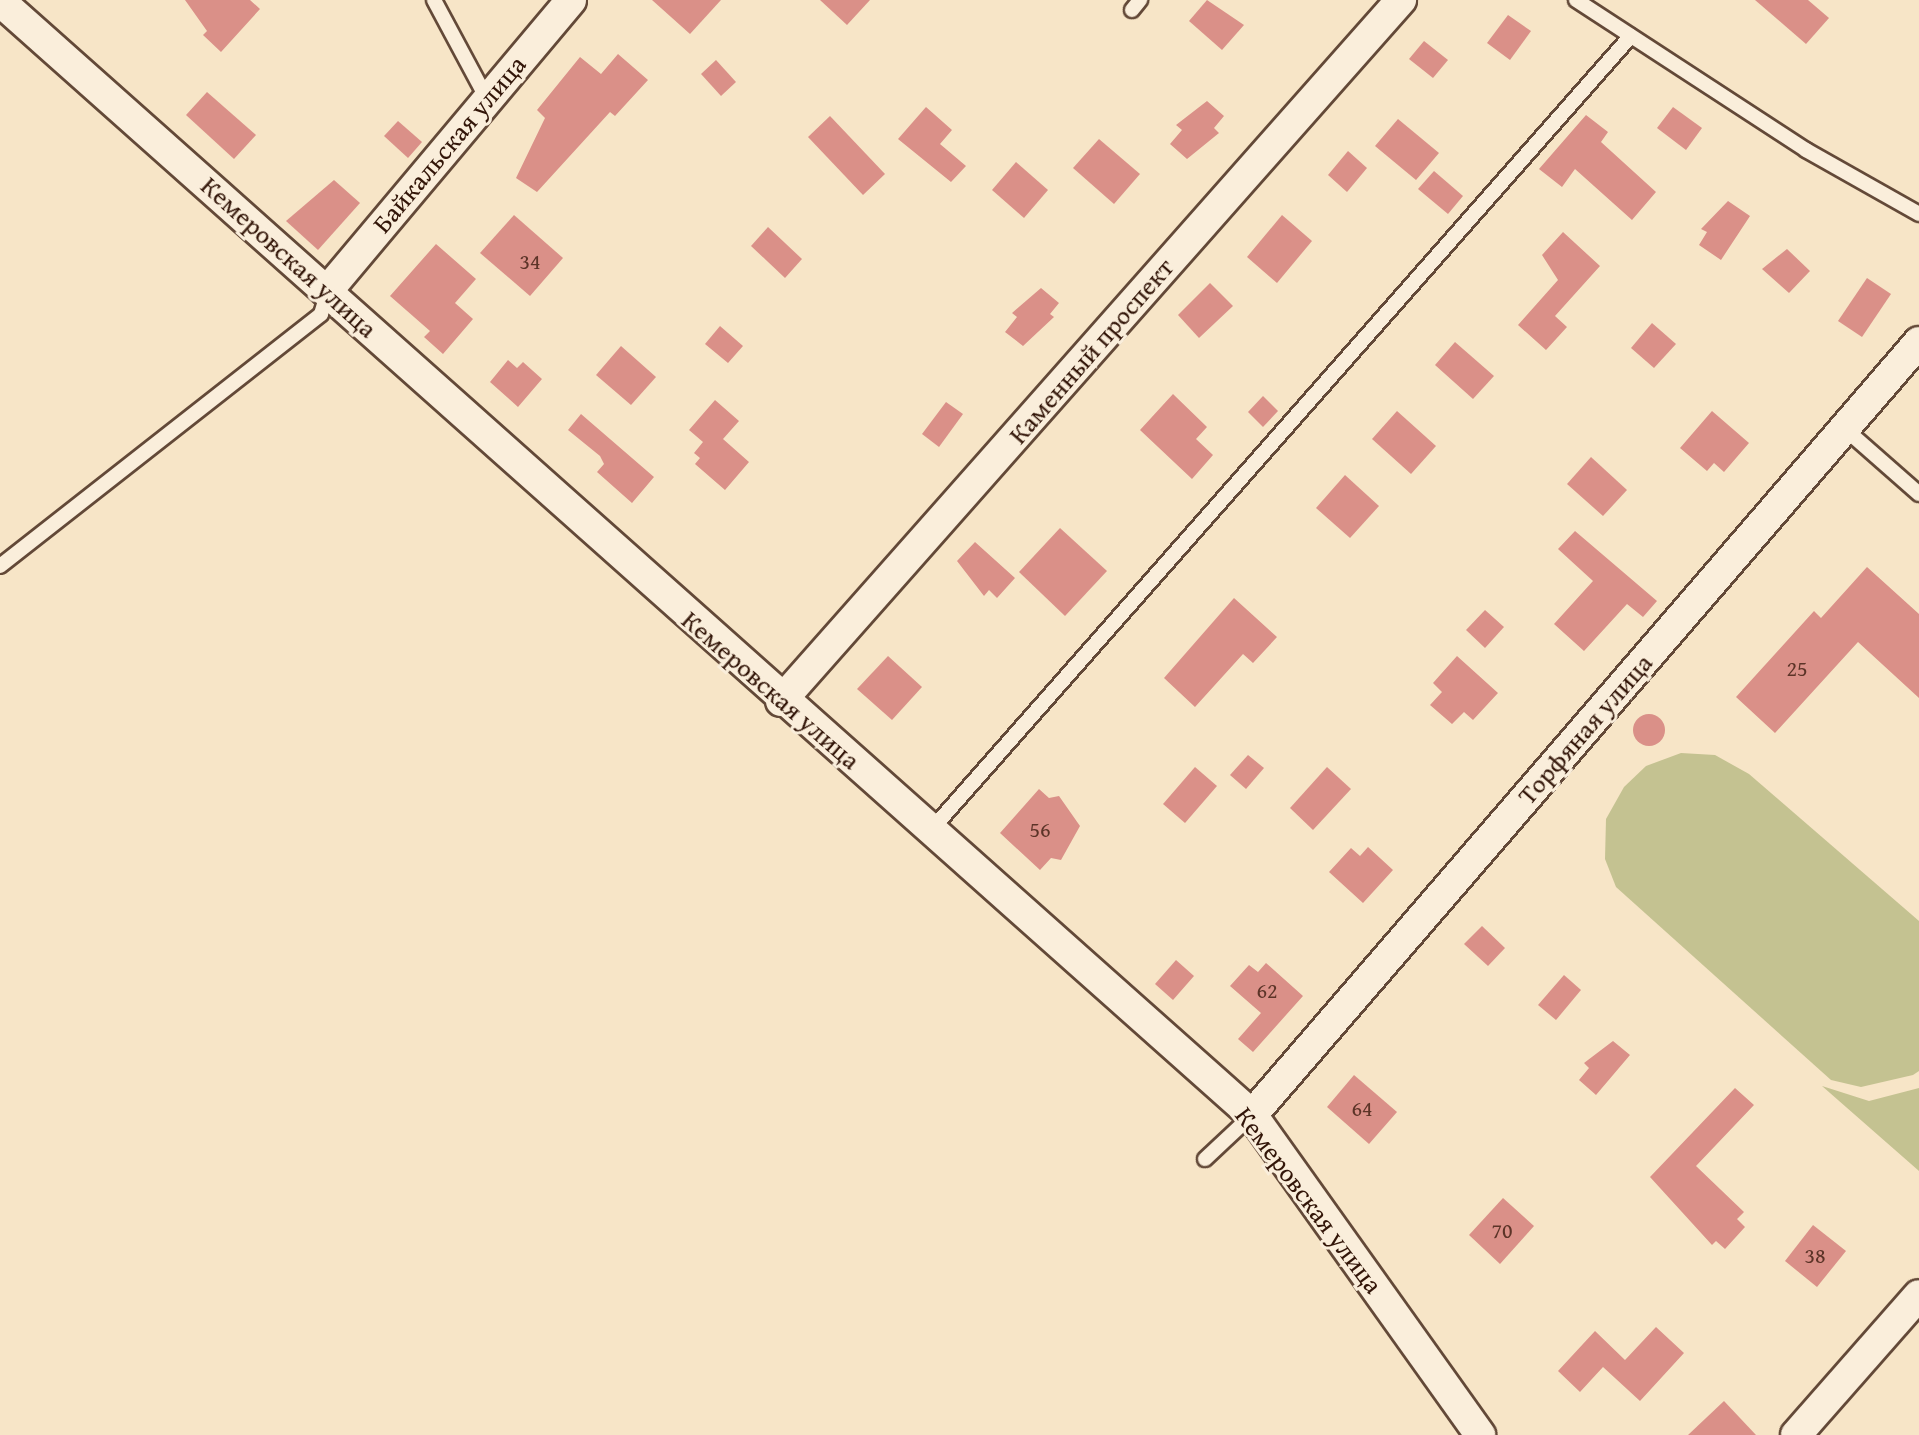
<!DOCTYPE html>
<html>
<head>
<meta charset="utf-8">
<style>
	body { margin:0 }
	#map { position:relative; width:1919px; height:1435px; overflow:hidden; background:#f7e5c7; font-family:"Gentium Book Plus",serif }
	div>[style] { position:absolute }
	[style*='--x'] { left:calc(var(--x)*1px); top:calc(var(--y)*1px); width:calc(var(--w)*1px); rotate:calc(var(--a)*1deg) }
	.green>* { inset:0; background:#c4c291 }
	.building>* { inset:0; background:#da9088 }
	.round { border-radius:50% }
	.roads { filter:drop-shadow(2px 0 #634938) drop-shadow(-2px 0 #634938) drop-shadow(0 2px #634938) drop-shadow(0 -2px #634938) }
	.lane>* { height:14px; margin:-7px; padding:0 7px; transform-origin:7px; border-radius:7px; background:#faeedb }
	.street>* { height:30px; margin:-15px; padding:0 15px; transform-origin:15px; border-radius:15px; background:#faeedb }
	span { translate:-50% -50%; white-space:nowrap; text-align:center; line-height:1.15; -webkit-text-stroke:6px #faeedb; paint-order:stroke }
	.number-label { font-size:22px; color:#5c3428 }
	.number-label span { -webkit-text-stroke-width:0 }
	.street-label { font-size:26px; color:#321508 }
</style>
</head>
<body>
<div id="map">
	<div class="green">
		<i style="clip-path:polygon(1681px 753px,1715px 755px,1749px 774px,1919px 921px,1919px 1071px,1913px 1075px,1861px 1087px,1831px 1080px,1616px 887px,1605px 859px,1606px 819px,1624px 787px,1646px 766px)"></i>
		<i style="clip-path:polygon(1822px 1086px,1869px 1101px,1919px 1088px,1919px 1171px)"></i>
	</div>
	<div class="building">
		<i style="clip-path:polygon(185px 0,250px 0,260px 9px,221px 52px,203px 35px,207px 31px)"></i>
		<i style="clip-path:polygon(652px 0,721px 0,690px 34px)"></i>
		<i style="clip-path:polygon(820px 0,870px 0,847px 25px)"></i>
		<i style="clip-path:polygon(1207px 0,1244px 25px,1222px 50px,1189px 21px)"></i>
		<i style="clip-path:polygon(1755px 0,1808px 0,1829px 18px,1806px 44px)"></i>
		<i style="clip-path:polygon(1508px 15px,1531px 31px,1510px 60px,1487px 43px)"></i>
		<i style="clip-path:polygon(1424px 41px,1448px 60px,1433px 78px,1409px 59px)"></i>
		<i style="clip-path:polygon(618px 54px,648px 80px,615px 116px,610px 112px,537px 192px,516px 178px,545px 118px,537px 110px,580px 57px,601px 74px)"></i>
		<i style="clip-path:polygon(716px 60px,736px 82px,721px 96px,701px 74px)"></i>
		<i style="clip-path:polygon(207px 92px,256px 135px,234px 159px,186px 115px)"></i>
		<i style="clip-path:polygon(1207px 101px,1224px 116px,1214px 128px,1219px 133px,1187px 159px,1170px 144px,1182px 130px,1176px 125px)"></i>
		<i style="clip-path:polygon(926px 107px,952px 130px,940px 144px,966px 166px,951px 182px,898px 139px)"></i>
		<i style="clip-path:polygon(1673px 107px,1702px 128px,1686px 150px,1657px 128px)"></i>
		<i style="clip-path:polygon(1586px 115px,1608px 132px,1601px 142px,1656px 192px,1632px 220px,1575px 169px,1562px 187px,1539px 169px)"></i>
		<i style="clip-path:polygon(830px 116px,885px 174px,863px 195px,808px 137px)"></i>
		<i style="clip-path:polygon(1398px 119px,1439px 153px,1416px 180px,1375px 146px)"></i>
		<i style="clip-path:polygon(398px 121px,422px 142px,408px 158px,384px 136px)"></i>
		<i style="clip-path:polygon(1099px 139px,1140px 174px,1114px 204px,1073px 168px)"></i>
		<i style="clip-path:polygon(1348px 151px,1367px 168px,1347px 192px,1328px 175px)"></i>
		<i style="clip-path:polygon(1016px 162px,1048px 190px,1024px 218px,992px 190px)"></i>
		<i style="clip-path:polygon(1434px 171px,1463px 196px,1448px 214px,1418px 189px)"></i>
		<i style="clip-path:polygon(334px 180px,360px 203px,318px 250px,286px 221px)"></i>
		<i style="clip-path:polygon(1728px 201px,1750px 216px,1721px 260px,1699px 245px,1707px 232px,1701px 229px)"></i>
		<i style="clip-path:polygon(514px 215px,563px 258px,530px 296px,480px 253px)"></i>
		<i style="clip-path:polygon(1282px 215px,1312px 241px,1277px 283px,1247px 257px)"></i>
		<i style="clip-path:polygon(768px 227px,802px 259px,785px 278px,751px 246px)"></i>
		<i style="clip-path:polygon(1563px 232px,1600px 266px,1555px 316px,1567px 327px,1546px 350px,1518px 325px,1558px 280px,1542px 255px)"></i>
		<i style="clip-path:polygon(436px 244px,476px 279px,455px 303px,473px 319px,443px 354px,424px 337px,430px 331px,390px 296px)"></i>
		<i style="clip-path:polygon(1787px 249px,1810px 271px,1789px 293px,1762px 269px)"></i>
		<i style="clip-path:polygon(1867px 278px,1891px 294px,1862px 337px,1838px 321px)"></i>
		<i style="clip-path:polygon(1210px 283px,1233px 306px,1199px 338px,1178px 315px)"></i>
		<i style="clip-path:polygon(1041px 288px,1059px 303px,1050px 314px,1054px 317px,1023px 346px,1005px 332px,1017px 317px,1012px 313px)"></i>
		<i style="clip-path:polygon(1652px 323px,1676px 344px,1654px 368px,1631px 348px)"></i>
		<i style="clip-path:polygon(720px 326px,743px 346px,728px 363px,705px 344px)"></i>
		<i style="clip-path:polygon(1455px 342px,1494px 376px,1473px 399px,1435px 365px)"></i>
		<i style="clip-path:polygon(621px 346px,656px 377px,631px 405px,596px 375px)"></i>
		<i style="clip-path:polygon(508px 360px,517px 368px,523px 362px,542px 379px,518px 407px,490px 382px)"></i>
		<i style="clip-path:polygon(1173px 394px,1207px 427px,1196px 439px,1213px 455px,1192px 479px,1140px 430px)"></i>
		<i style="clip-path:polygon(1263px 396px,1278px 411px,1263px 427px,1248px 412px)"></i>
		<i style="clip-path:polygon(715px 400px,739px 421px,723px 439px,749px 462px,725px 490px,695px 464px,700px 458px,694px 453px,703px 442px,689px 430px)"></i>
		<i style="clip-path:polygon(946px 402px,963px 414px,939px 447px,922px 434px)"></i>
		<i style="clip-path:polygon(1397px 411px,1436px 446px,1411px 474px,1372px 439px)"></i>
		<i style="clip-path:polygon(1712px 411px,1749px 443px,1724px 472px,1714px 463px,1707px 471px,1680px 448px)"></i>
		<i style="clip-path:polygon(581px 414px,654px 477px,632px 503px,597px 472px,604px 464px,600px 456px,568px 430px)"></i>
		<i style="clip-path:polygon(1591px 457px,1627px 490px,1603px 516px,1567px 484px)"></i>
		<i style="clip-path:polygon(1345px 475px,1379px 506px,1350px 538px,1316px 508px)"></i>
		<i style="clip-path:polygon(1060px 528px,1107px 571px,1065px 616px,1019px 572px)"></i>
		<i style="clip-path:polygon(1575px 531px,1657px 601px,1643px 617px,1627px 604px,1584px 651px,1554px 624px,1593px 581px,1558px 549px)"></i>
		<i style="clip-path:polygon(975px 542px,1015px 578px,997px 598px,989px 590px,984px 596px,957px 561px)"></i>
		<i style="clip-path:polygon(1867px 567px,1919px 614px,1919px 698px,1858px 642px,1775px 733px,1736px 697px,1814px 611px,1821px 618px)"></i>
		<i style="clip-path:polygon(1234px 598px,1277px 637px,1253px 663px,1243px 654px,1195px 707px,1164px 678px)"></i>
		<i style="clip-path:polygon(1485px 610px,1504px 627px,1485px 648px,1466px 630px)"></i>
		<i style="clip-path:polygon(888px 656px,922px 687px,892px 720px,857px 689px)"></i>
		<i style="clip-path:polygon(1457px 656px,1498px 693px,1473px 720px,1464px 712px,1452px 724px,1430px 705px,1442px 692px,1433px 683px)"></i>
		<i class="round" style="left:1633px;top:714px;width:32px;height:32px"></i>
		<i style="clip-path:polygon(1248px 755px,1264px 768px,1246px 789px,1230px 775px)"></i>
		<i style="clip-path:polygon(1195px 767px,1217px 786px,1185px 823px,1163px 804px)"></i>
		<i style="clip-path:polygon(1327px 767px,1351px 789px,1313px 830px,1290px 808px)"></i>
		<i style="clip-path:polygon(1039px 789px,1049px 798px,1059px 796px,1080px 826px,1061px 860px,1051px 858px,1040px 870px,1000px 833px)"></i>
		<i style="clip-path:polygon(1368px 847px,1393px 870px,1363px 903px,1329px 872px,1351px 848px,1360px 856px)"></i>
		<i style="clip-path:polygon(1482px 926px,1505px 948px,1488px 966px,1464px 944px)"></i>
		<i style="clip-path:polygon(1176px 960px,1194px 976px,1173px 1000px,1155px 984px)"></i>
		<i style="clip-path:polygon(1266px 963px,1303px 996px,1253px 1052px,1238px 1039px,1261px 1013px,1230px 986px,1249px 965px,1258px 972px)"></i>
		<i style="clip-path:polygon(1564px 975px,1581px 990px,1556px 1020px,1538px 1005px)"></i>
		<i style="clip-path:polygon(1613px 1041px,1630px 1055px,1596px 1095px,1579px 1080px,1589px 1068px,1584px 1063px)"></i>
		<i style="clip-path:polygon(1354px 1075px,1397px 1112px,1369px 1144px,1327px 1107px)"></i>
		<i style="clip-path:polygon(1735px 1088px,1754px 1105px,1696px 1166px,1744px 1212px,1737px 1219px,1745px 1227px,1725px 1249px,1716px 1241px,1712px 1245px,1650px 1177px)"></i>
		<i style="clip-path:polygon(1503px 1198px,1534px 1226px,1500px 1264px,1469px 1235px)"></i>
		<i style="clip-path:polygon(1813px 1225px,1846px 1251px,1817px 1287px,1785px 1261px)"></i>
		<i style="clip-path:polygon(1656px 1327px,1684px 1353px,1640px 1401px,1603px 1367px,1580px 1392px,1558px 1371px,1595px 1331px,1625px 1360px)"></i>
		<i style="clip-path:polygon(1724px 1401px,1756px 1435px,1688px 1435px)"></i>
	</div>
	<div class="roads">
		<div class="lane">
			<i style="--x:434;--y:0;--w:110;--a:61.8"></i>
			<i style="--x:1576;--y:0;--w:275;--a:33.1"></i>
			<i style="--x:1806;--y:150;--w:130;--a:29.5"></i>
			<i style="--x:1132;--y:10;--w:13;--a:-51"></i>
			<i style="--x:1844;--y:428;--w:100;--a:41.3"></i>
			<i style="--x:0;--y:566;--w:408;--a:-38.1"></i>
			<i style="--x:321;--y:314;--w:24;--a:-73"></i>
			<i style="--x:932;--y:829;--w:1057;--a:-48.61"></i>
			<i style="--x:1205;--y:1159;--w:64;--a:-43.1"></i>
		</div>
		<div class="street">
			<i style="--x:0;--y:1;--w:1676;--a:41.66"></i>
			<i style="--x:1252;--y:1115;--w:393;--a:54.5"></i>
			<i style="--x:328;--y:290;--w:378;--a:-50"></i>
			<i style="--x:781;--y:701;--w:936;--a:-48.51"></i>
			<i style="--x:1252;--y:1115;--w:1021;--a:-49.21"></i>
			<i style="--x:1796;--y:1435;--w:186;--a:-48.7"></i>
		</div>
	</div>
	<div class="number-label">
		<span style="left:530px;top:262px">34</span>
		<span style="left:1797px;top:669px">25</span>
		<span style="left:1040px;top:830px">56</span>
		<span style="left:1267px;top:991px">62</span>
		<span style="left:1362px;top:1109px">64</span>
		<span style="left:1502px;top:1231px">70</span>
		<span style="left:1815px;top:1256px">38</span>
	</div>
	<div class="street-label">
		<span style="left:449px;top:144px;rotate:-50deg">Байкальская улица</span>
		<span style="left:289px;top:257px;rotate:42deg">Кемеровская улица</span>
		<span style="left:1091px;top:351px;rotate:-49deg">Каменный проспект</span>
		<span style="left:771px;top:690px;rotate:41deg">Кемеровская улица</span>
		<span style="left:1585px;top:729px;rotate:-49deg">Торфяная улица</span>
		<span style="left:1309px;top:1200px;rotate:53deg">Кемеровская улица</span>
	</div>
</div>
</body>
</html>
